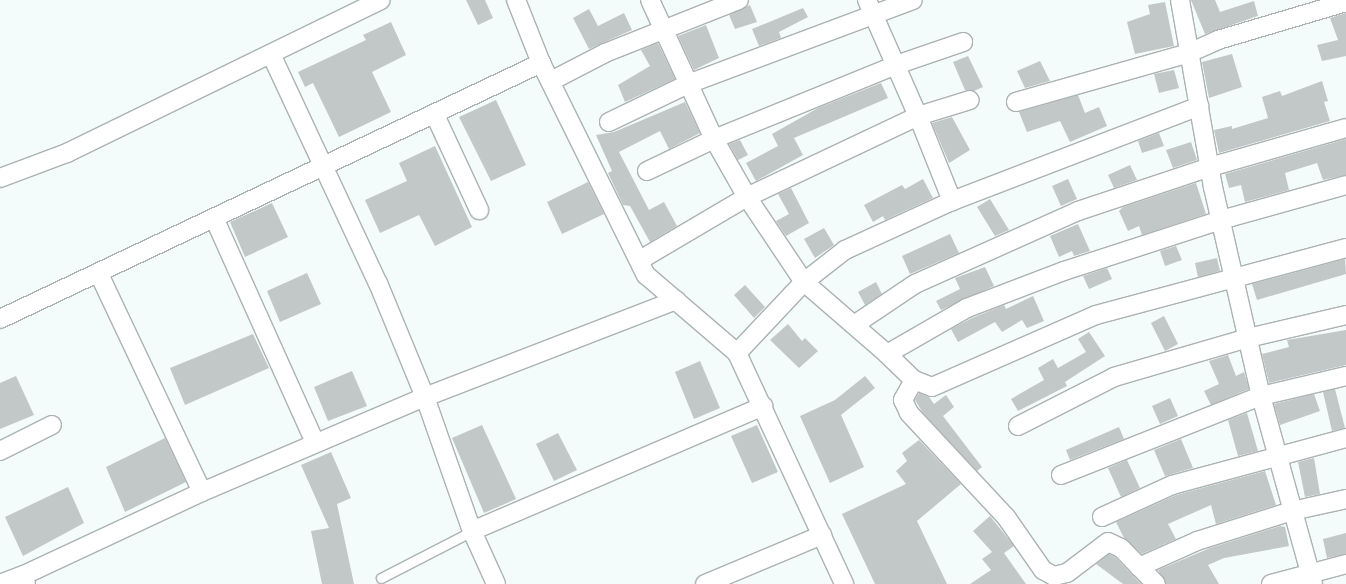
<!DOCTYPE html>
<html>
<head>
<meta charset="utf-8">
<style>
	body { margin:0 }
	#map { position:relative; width:1346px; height:584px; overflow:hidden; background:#f4fbfb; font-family:Georgia,serif }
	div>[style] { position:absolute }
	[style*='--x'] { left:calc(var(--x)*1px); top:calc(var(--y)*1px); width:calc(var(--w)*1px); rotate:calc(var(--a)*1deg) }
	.building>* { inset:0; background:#c1c8c7 }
	.roads { filter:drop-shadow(1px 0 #acb2b2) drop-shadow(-1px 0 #acb2b2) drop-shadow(0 1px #acb2b2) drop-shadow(0 -1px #acb2b2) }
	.lane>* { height:9px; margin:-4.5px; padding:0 4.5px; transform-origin:4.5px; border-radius:4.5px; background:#fff }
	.street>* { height:18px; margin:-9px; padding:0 9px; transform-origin:9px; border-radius:9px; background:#fff }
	span { translate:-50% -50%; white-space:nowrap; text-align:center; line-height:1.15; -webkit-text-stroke:4px #fff; paint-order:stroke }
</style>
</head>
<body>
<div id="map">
	<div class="building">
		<i style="clip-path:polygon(466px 0,485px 0,493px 18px,478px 25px)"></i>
		<i style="clip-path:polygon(1191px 0,1215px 0,1220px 12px,1254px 1px,1258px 16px,1205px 34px)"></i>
		<i style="clip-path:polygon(1165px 2px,1174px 46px,1135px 54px,1127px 22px,1150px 14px,1148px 5px)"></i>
		<i style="clip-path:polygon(750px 5px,757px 22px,735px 29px,729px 15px)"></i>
		<i style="clip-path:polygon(803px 8px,808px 17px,779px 32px,781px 38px,759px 46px,752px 29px)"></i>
		<i style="clip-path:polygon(589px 9px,598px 26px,624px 13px,632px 30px,589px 49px,573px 18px)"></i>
		<i style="clip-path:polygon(1346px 13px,1346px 56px,1322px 61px,1317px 45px,1338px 40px,1330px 18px)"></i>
		<i style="clip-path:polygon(391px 22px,406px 55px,372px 72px,391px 112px,339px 137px,313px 83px,305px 87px,298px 72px,366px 40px,363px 35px)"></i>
		<i style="clip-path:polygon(706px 25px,719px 58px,694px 70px,678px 36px)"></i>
		<i style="clip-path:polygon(658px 43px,675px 79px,625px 102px,618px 85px,650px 66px,641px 50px)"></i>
		<i style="clip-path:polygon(1232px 54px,1242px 87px,1209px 98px,1202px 62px)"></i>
		<i style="clip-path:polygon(968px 56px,983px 87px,974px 91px,965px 90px,953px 62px)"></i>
		<i style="clip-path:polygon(1040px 61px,1050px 81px,1025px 88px,1017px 71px)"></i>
		<i style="clip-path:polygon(1174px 70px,1179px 88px,1159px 93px,1154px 74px)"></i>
		<i style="clip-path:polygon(1322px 81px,1328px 101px,1324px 102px,1330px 121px,1219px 153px,1214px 130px,1232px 126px,1232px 129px,1268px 118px,1262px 97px,1280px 91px,1282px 96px)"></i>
		<i style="clip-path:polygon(881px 83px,888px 98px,794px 138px,803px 155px,756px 181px,746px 163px,778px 146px,772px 134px,818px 108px)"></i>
		<i style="clip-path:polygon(1078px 95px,1085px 113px,1099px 107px,1107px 126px,1070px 142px,1060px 121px,1027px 132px,1019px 112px)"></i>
		<i style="clip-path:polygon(496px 100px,526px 165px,491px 181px,459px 117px)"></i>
		<i style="clip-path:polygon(685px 102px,700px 133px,669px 149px,660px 131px,619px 152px,649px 210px,664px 202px,677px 226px,650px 242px,630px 206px,623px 205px,608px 173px,612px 171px,596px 135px,614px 132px)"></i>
		<i style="clip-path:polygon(952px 117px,970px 150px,949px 163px,932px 123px)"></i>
		<i style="clip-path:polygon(1159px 133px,1164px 146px,1142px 153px,1138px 141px)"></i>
		<i style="clip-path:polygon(1346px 139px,1346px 175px,1323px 180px,1317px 163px,1285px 173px,1289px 190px,1245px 202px,1241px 185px,1229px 188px,1225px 174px)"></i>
		<i style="clip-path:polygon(740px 140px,748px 155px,738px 160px,729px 144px)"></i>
		<i style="clip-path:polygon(1191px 142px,1197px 160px,1173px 168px,1166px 150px)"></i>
		<i style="clip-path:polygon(435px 146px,472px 227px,435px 246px,419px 215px,380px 233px,365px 200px,407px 181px,399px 163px)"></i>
		<i style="clip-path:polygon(1130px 165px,1137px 180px,1114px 188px,1108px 175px)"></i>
		<i style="clip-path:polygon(923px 179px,933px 198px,885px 220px,883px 216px,873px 222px,864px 205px,902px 185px,905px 189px)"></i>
		<i style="clip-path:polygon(1068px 179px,1077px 199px,1061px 206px,1052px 186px)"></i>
		<i style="clip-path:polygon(588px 182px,604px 214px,562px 234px,547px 202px)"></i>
		<i style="clip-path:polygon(1196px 183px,1206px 214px,1142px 235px,1139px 226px,1128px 231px,1119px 211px,1123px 207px)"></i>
		<i style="clip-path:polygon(791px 188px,809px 223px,786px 236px,776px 221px,789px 214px,778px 194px)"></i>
		<i style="clip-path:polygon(990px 199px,1009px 230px,995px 236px,977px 207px)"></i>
		<i style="clip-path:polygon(272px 203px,288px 237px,245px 257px,230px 222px)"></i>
		<i style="clip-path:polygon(1078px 224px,1090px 251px,1074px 256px,1072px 251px,1059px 257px,1050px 236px)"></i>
		<i style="clip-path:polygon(824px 228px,834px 245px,815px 258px,804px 239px)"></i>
		<i style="clip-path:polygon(950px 234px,959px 253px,910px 274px,902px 256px)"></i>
		<i style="clip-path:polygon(1176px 246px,1182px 260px,1165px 266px,1160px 251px)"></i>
		<i style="clip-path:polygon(1217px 258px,1220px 271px,1198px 277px,1195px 263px)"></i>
		<i style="clip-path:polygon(1345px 259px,1346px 274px,1257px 300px,1252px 284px)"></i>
		<i style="clip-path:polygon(985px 267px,994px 286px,941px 310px,936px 301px,960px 289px,955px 278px)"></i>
		<i style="clip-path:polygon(1107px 268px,1112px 279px,1089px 289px,1083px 276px)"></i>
		<i style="clip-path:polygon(307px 273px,321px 304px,280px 322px,267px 291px)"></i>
		<i style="clip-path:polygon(876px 282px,882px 294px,865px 305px,858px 292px)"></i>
		<i style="clip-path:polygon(745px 285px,765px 307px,754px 318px,734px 295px)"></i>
		<i style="clip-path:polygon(1033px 296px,1044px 321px,1027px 328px,1022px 320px,1002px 332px,995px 322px,958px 342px,951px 329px,972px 318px,1004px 305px,1006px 309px)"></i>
		<i style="clip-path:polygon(1164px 316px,1178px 344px,1165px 351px,1151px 323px)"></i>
		<i style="clip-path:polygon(788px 324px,802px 341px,805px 338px,818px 351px,799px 368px,770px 340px)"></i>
		<i style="clip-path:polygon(1346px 330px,1346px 365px,1269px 383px,1262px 354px,1289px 347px,1287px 340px)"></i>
		<i style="clip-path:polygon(1089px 332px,1105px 356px,1065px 382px,1067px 386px,1018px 411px,1011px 399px,1044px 380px,1038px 368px,1053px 359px,1058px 368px,1086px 352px,1078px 339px)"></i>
		<i style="clip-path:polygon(253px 334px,269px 368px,185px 405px,170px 368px)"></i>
		<i style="clip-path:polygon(1228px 355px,1236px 376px,1244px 372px,1249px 389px,1211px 405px,1204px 391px,1219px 384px,1209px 361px)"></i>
		<i style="clip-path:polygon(700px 361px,720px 408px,694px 419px,675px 372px)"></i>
		<i style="clip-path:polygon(352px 371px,367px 406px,328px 421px,314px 387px)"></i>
		<i style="clip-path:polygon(16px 376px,34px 415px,0 429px,0 383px)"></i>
		<i style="clip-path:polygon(865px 376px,875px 388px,841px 415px,864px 467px,830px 483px,800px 416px,835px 400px)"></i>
		<i style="clip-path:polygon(1335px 389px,1345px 428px,1332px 431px,1323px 392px)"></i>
		<i style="clip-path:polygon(919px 393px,929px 397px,934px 404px,946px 395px,954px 407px,943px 416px,982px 467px,977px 471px,923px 413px,915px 400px)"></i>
		<i style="clip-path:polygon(1314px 394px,1320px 411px,1280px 425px,1274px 404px)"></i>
		<i style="clip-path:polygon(1170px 398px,1178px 416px,1160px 424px,1152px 406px)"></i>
		<i style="clip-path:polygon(1247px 413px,1258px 451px,1238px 456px,1228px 420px)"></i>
		<i style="clip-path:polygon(482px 425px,516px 499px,484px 513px,452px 438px)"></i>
		<i style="clip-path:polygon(757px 425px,778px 472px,752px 483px,731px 436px)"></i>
		<i style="clip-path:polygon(1119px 427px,1124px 439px,1070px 460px,1066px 450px)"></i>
		<i style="clip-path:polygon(558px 433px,577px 470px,554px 481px,536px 444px)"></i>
		<i style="clip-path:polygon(165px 438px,186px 482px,125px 512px,106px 467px)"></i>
		<i style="clip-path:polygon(1181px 439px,1193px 468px,1165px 476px,1154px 450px)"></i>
		<i style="clip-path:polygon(919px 440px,961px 484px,917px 521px,947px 584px,875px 584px,842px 514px,906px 484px,896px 471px,907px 461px,902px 453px)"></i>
		<i style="clip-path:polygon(331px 452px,351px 498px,337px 504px,354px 584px,322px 584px,311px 531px,329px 528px,301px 465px)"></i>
		<i style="clip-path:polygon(1314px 458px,1320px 494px,1305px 497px,1298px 462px)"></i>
		<i style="clip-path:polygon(1127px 460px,1140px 488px,1121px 497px,1108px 468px)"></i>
		<i style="clip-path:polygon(1265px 471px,1276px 505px,1216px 524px,1211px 505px,1168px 524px,1176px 539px,1142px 554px,1124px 538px,1116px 522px,1176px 495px)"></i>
		<i style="clip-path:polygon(68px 487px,84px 523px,23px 556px,5px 517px)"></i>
		<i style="clip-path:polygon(990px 516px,1014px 546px,1004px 553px,1026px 584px,970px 584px,991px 570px,982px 559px,992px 552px,973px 531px)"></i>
		<i style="clip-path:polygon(1280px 526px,1285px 527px,1289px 546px,1224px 558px,1208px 565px,1219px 584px,1166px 584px,1158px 570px,1210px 548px)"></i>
		<i style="clip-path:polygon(1346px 533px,1346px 554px,1327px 558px,1323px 539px)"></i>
		<i style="clip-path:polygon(1109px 554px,1115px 557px,1141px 584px,1123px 584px,1096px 564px)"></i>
	</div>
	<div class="roads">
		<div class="lane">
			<i style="--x:381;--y:578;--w:102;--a:-27.3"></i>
		</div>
		<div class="street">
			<i style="--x:650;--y:0;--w:153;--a:65.3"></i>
			<i style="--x:714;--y:139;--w:67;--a:60.4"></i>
			<i style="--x:747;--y:197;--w:102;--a:56.2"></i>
			<i style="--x:804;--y:282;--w:110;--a:40.9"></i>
			<i style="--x:887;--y:354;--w:92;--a:-29.9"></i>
			<i style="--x:967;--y:308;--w:104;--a:-20.9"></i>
			<i style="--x:1064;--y:271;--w:165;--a:-18"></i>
			<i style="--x:1221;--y:220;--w:130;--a:-15.6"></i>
			<i style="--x:867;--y:0;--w:127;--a:66.3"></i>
			<i style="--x:918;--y:116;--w:54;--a:-17.1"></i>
			<i style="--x:1180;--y:0;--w:190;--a:80"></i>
			<i style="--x:1213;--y:187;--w:214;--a:77.1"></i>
			<i style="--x:1261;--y:396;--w:195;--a:74.5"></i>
			<i style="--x:271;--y:54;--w:253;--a:65"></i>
			<i style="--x:378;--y:283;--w:123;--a:67.6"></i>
			<i style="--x:425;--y:397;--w:142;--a:70.7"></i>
			<i style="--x:472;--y:531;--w:58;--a:65.6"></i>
			<i style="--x:541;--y:63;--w:237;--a:63.7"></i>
			<i style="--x:646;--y:275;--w:120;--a:40.6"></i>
			<i style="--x:737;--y:353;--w:255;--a:65.1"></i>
			<i style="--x:551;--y:81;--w:61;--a:-27.4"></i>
			<i style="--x:605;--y:53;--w:144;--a:-21.6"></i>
			<i style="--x:1016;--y:102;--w:180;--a:-15.8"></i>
			<i style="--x:1189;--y:53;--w:32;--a:-24"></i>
			<i style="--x:1218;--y:40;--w:134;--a:-16.5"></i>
			<i style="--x:435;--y:115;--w:105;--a:65.1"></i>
			<i style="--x:609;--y:122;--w:88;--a:-25.7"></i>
			<i style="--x:688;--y:84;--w:240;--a:-20.5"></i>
			<i style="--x:647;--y:171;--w:74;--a:-25.5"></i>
			<i style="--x:714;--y:139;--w:196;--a:-22.1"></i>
			<i style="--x:896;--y:65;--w:71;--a:-18.9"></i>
			<i style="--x:0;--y:178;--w:72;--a:-20.5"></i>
			<i style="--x:67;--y:153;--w:349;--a:-26"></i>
			<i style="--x:215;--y:220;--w:244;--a:65.8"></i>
			<i style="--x:640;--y:260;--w:124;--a:-30.5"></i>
			<i style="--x:747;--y:197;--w:189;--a:-25.3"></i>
			<i style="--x:918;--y:116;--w:92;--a:68.2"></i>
			<i style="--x:952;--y:201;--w:265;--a:-21"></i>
			<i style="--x:99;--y:274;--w:241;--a:64.7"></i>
			<i style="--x:0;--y:319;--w:599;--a:-25.32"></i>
			<i style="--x:541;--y:63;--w:68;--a:-111.6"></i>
			<i style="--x:854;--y:325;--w:73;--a:-33.9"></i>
			<i style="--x:915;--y:284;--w:179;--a:-24.1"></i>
			<i style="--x:1078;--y:211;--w:139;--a:-18.4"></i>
			<i style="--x:1210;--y:167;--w:141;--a:-16"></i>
			<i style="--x:737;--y:353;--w:98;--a:-46.7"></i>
			<i style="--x:804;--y:282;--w:52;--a:-38"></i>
			<i style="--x:845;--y:250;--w:118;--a:-24.6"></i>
			<i style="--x:887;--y:354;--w:37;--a:44"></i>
			<i style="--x:914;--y:380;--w:19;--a:21"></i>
			<i style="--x:932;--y:387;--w:179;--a:-23.7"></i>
			<i style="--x:1096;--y:315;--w:259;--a:-15"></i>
			<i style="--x:914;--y:380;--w:23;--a:119"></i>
			<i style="--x:903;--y:400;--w:14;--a:65"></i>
			<i style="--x:909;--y:413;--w:142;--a:47"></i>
			<i style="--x:1006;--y:517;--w:65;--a:55.1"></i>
			<i style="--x:1043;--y:570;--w:13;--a:29"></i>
			<i style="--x:1054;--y:576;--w:13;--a:-13"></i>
			<i style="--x:1067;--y:573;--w:51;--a:-37.1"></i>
			<i style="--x:1108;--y:542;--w:14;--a:25"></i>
			<i style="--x:1121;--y:548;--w:50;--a:45.8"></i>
			<i style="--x:1018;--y:426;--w:108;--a:-27"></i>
			<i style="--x:1114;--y:377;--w:140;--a:-16.2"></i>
			<i style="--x:1248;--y:338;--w:101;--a:-13.2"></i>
			<i style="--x:0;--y:451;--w:58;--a:-26.6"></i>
			<i style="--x:1061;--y:475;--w:215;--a:-21.6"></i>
			<i style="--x:1261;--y:396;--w:87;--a:-13.2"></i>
			<i style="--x:1102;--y:517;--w:77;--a:-24.6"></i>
			<i style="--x:1172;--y:485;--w:180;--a:-15.1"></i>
			<i style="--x:472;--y:531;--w:317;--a:-23.2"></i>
			<i style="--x:1139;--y:567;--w:64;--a:-24.1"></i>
			<i style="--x:1197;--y:541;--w:100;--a:-17.5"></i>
			<i style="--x:1292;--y:511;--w:55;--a:-12.5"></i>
			<i style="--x:0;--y:584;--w:26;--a:-21"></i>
			<i style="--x:26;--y:584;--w:9;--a:-103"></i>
			<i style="--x:24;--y:575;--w:196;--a:-25"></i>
			<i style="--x:202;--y:492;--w:242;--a:-23.1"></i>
			<i style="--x:425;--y:397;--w:269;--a:-21.1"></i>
			<i style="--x:705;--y:584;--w:127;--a:-22.7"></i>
			<i style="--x:1271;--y:584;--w:78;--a:-14.9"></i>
		</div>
	</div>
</div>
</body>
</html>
